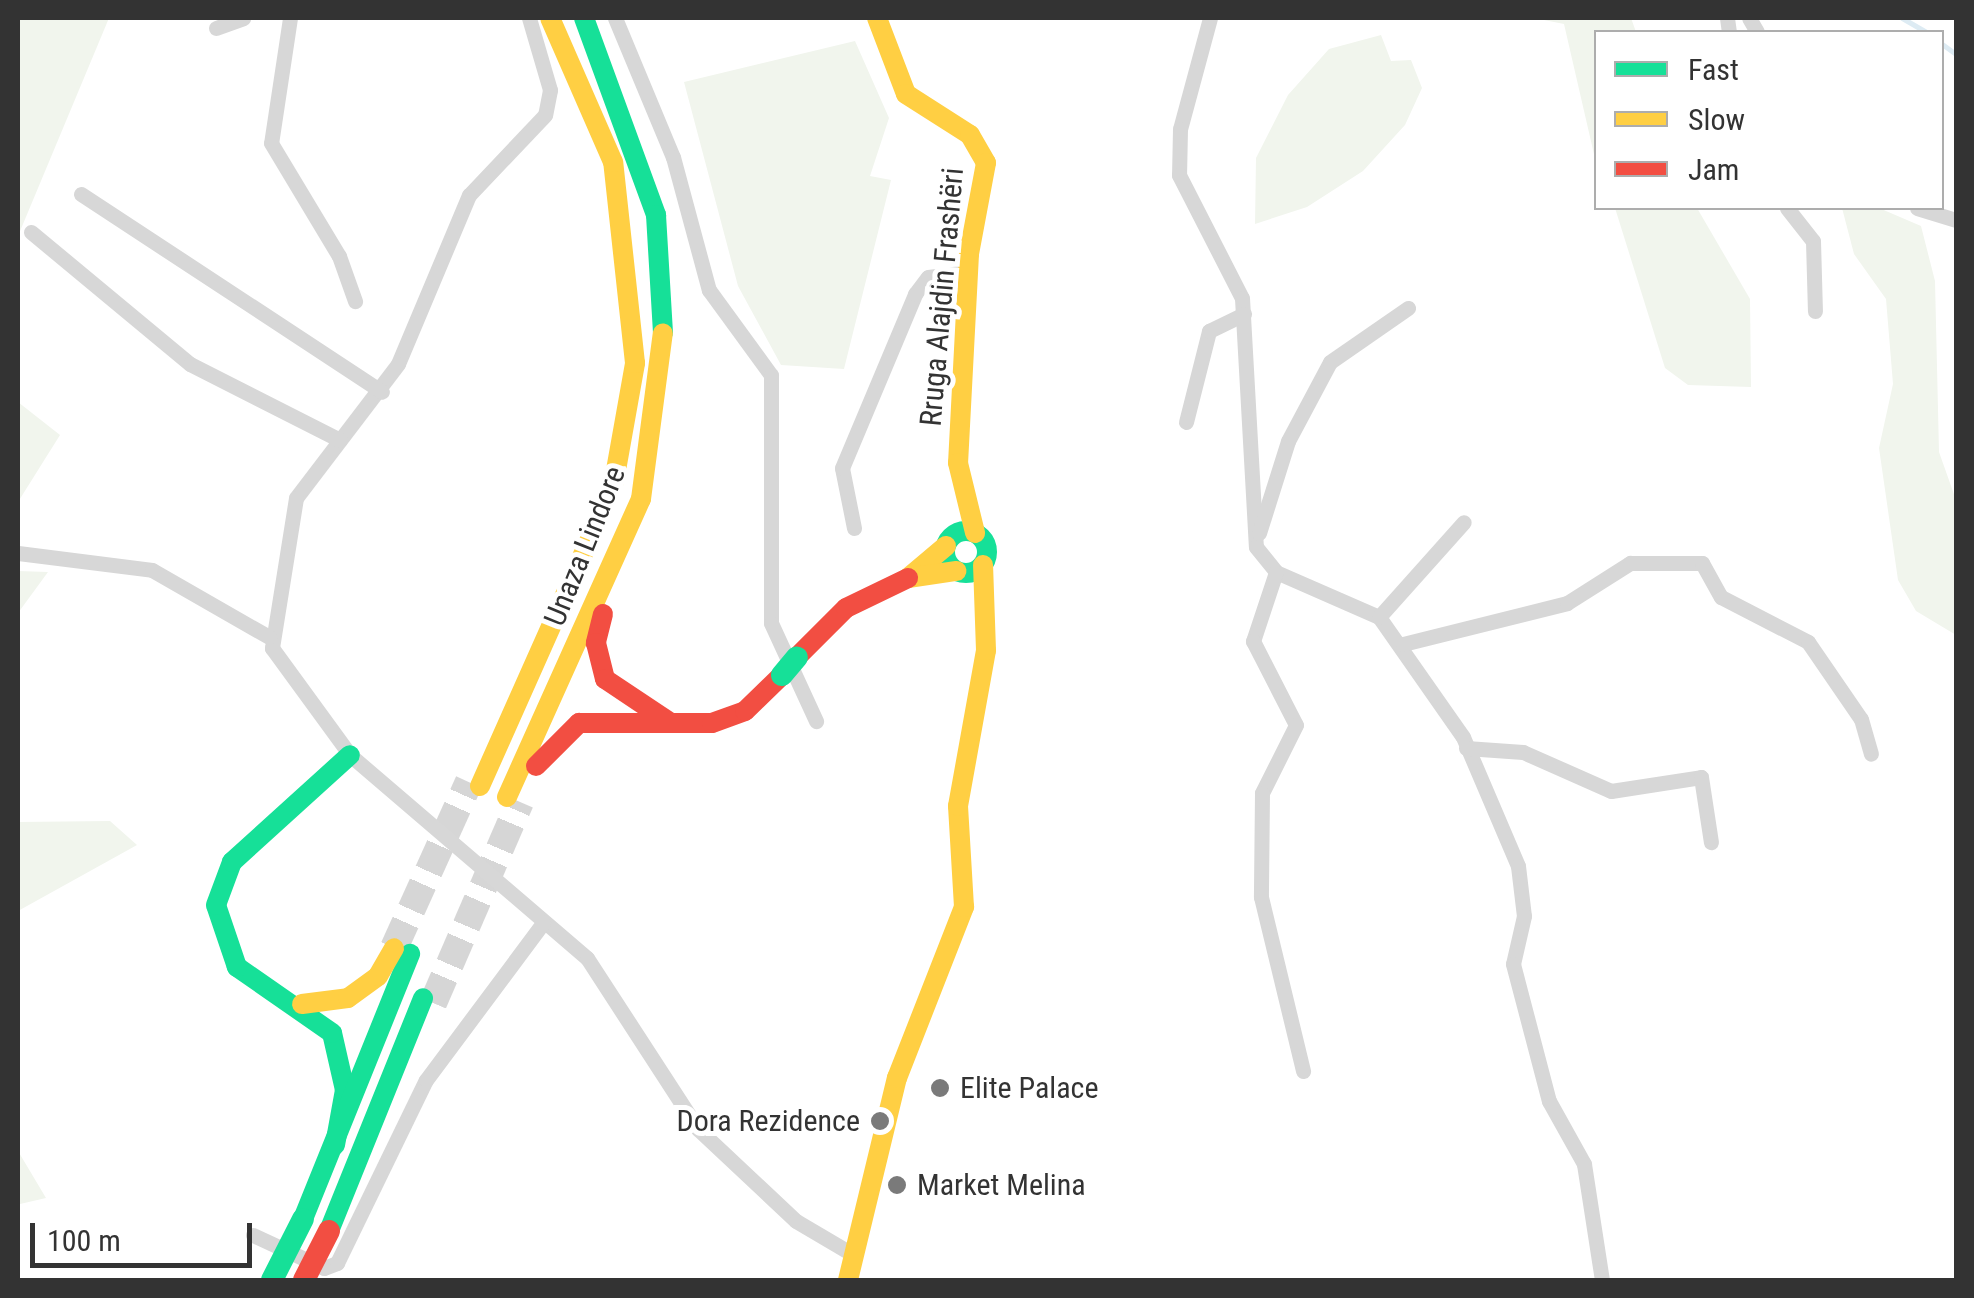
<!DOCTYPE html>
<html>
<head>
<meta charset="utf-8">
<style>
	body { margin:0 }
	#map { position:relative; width:1974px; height:1298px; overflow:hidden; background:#fff; font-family:"Roboto Condensed",sans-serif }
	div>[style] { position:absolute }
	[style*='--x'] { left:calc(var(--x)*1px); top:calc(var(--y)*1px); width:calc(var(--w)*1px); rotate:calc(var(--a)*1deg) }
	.green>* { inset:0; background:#f1f5ed }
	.stream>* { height:5px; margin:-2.5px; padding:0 2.5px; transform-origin:2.5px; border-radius:2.5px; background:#ddebf3 }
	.highway-tunnel>* { height:28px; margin-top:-14px; transform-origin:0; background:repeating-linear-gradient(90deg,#d6d6d6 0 28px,transparent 0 42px) }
	.street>* { height:15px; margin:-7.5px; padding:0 7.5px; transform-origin:7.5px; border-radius:7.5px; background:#d7d7d7 }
	.fast>* { height:20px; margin:-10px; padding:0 10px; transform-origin:10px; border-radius:10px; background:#16e098 }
	.fast>.ring { margin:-10px; padding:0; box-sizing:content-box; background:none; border:20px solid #16e098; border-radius:50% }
	.slow>* { height:20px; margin:-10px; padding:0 10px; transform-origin:10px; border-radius:10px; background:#ffcf43 }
	.jam>* { height:20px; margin:-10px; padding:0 10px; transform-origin:10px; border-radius:10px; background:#f24e42 }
	.fast-bridge>* { height:22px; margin:-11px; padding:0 11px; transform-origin:11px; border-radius:11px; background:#16e098 }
	.jam-bridge>* { height:22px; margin:-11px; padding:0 11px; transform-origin:11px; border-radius:11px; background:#f24e42 }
	.dots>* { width:28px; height:28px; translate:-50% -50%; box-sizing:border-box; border:5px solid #fff; border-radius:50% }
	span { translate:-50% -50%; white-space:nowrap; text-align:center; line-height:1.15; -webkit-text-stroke:10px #fff; paint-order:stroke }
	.street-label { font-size:30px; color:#333 }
	.poi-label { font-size:30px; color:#333 }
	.left { translate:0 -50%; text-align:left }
	.right { translate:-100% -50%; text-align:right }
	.frame { position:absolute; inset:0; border:20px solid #333; pointer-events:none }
	.legend { position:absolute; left:1594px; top:30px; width:350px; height:180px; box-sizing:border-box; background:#fff; border:2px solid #adadad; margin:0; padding:12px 18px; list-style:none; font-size:30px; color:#333 }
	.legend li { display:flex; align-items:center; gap:20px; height:50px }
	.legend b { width:50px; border:2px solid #adadad }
	.scale { position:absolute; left:30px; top:1223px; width:222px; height:45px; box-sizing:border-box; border:5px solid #333; border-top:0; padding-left:12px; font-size:30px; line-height:35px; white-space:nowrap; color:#333; -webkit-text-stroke:8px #fff; paint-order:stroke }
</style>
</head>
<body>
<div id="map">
	<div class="green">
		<i style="clip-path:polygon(18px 18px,109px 18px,18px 236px)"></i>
		<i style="clip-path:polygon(1534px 18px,1631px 18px,1636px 32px,1596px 32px,1596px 163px,1564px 24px)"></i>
		<i style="clip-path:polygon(1381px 35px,1391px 61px,1411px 60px,1422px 88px,1405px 125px,1363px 171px,1307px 207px,1255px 224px,1256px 158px,1288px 95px,1329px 49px)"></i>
		<i style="clip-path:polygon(855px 41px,889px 118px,870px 176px,891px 180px,844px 369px,781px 365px,738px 286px,684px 82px)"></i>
		<i style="clip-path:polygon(1615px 208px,1697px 208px,1750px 299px,1751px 387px,1688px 385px,1665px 368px)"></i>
		<i style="clip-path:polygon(1842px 208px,1879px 208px,1921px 226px,1935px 281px,1939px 452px,1956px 500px,1956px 635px,1916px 611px,1898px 580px,1879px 448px,1893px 384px,1886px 299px,1854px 254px)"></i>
		<i style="clip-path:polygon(18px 402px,60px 435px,18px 502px)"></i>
		<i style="clip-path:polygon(18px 571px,48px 572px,18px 613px)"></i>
		<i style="clip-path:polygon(110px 821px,137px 845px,18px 911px,18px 822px)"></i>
		<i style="clip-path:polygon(18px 1151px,46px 1198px,20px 1204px,18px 1221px)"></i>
	</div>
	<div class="stream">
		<i style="--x:1902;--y:18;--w:28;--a:30"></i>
		<i style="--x:1942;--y:44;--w:17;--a:36"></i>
	</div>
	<div class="highway-tunnel">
		<i style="--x:394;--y:948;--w:182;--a:-65.7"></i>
		<i style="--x:433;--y:1003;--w:219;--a:-66.6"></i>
	</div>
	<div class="street">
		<i style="--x:290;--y:18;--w:126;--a:98.6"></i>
		<i style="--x:271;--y:143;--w:132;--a:59"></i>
		<i style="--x:339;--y:256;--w:48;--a:70.4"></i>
		<i style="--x:529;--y:18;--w:75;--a:73.7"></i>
		<i style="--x:550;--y:90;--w:25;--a:101"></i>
		<i style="--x:545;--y:115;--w:110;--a:133.5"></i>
		<i style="--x:469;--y:195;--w:183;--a:112.8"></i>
		<i style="--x:398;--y:364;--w:168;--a:127.3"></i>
		<i style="--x:296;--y:498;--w:152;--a:99.1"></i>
		<i style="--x:272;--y:648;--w:132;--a:53.9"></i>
		<i style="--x:350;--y:755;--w:312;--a:40.6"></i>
		<i style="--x:587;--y:958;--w:204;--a:57"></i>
		<i style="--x:698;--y:1129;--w:134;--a:43.2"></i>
		<i style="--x:796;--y:1221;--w:65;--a:30.5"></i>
		<i style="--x:615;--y:18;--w:151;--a:67.4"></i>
		<i style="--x:673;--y:157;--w:138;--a:74.9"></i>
		<i style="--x:709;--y:290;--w:105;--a:53.9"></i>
		<i style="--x:771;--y:375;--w:248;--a:90"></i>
		<i style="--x:771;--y:623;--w:108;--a:65.3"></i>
		<i style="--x:1210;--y:18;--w:115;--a:105.1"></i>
		<i style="--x:1180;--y:129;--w:46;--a:91.2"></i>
		<i style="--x:1179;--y:175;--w:138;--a:62.9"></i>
		<i style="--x:1242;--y:298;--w:249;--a:86.8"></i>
		<i style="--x:1256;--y:547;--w:32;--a:51"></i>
		<i style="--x:1276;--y:572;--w:112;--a:23.6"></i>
		<i style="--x:1379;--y:617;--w:146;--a:55"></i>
		<i style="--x:1463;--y:737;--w:140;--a:66.9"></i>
		<i style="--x:1518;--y:866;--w:50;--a:83.2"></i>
		<i style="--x:1524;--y:916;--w:49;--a:102.9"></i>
		<i style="--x:1513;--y:964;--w:142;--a:75.3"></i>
		<i style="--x:1549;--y:1101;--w:72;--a:60.9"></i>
		<i style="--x:1584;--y:1164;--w:117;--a:81.2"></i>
		<i style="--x:1727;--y:18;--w:14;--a:82"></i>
		<i style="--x:1749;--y:18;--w:16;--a:60"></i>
		<i style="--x:216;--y:28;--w:29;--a:-20"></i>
		<i style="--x:81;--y:194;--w:360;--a:33.3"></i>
		<i style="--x:1787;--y:208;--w:42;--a:51.8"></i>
		<i style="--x:1813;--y:241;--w:70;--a:88.4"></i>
		<i style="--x:1917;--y:208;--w:41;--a:17.1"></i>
		<i style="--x:31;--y:232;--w:207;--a:39.7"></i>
		<i style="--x:190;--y:364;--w:168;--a:26.9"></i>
		<i style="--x:1186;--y:422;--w:94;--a:-75.8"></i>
		<i style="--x:1209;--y:331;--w:39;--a:-26"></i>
		<i style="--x:854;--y:528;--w:61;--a:-101.3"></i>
		<i style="--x:842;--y:468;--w:189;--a:-67.2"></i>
		<i style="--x:915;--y:294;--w:21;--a:-53"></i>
		<i style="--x:928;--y:277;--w:39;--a:-7"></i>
		<i style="--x:1259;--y:533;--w:96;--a:-72.5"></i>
		<i style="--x:1288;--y:441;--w:89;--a:-62"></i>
		<i style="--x:1330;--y:362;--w:95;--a:-34.7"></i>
		<i style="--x:18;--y:553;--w:135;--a:7.2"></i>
		<i style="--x:152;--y:570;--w:135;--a:29.8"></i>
		<i style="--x:1276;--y:572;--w:73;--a:108.4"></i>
		<i style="--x:1253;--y:641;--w:94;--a:62.9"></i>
		<i style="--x:1296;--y:725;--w:76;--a:116.6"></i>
		<i style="--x:1262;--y:793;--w:104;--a:90.6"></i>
		<i style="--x:1261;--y:897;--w:179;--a:76.4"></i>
		<i style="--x:1379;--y:617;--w:127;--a:-48.2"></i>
		<i style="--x:1403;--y:644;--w:169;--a:-14"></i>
		<i style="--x:1567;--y:603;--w:75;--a:-32.4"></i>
		<i style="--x:1630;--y:563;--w:72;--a:0"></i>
		<i style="--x:1702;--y:563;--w:39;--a:61"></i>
		<i style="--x:1721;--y:597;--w:98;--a:27.3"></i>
		<i style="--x:1808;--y:642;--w:93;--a:55.5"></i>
		<i style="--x:1861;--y:719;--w:36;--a:74"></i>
		<i style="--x:1466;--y:748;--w:57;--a:4"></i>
		<i style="--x:1523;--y:752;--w:96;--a:23.9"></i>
		<i style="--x:1611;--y:791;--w:91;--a:-8.8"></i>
		<i style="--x:1701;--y:777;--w:66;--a:81.3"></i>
		<i style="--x:253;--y:1235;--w:78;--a:24.9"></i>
		<i style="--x:324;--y:1268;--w:14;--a:-21"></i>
		<i style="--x:337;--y:1263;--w:203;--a:-64.1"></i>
		<i style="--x:426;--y:1080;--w:196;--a:-53.3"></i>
	</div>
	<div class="fast">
		<i style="--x:584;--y:18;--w:210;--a:69.9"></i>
		<i style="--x:656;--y:215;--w:118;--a:86.6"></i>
		<i class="ring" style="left:945px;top:531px;width:22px;height:22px"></i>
		<i style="--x:335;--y:1145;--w:56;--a:-79.7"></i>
		<i style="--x:345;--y:1090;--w:58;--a:-102.8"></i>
		<i style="--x:332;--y:1033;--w:116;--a:-145.2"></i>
		<i style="--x:237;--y:967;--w:65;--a:-108.7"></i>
		<i style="--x:216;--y:905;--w:46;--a:-69.6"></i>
		<i style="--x:232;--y:862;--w:159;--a:-42.2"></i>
		<i style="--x:303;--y:1219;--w:286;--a:-68"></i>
		<i style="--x:329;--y:1231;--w:251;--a:-68"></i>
	</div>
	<div class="slow">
		<i style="--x:877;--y:18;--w:81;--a:69.1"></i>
		<i style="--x:906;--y:94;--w:76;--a:32.6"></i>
		<i style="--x:970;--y:135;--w:32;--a:60"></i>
		<i style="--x:986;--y:163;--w:93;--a:100.6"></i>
		<i style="--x:969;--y:254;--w:209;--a:93"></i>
		<i style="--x:958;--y:463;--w:72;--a:76.3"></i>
		<i style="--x:946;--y:546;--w:50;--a:139.9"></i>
		<i style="--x:908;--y:578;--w:49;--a:-8.3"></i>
		<i style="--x:480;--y:786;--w:327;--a:-66"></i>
		<i style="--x:613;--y:487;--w:126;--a:-79.9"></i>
		<i style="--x:635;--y:363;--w:202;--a:-96.2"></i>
		<i style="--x:613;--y:162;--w:157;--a:-113.6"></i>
		<i style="--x:507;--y:797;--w:327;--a:-65.8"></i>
		<i style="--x:641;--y:499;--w:167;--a:-82.5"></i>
		<i style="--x:302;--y:1004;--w:46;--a:-7.4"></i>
		<i style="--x:348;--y:998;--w:37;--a:-36"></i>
		<i style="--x:378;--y:976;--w:32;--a:-60"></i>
		<i style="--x:848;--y:1280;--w:208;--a:-76.4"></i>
		<i style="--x:897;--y:1078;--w:184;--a:-68.6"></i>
		<i style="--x:964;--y:907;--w:101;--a:-93.4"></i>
		<i style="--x:958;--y:806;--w:158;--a:-79.8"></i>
		<i style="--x:986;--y:650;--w:85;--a:-92"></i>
	</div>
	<div class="jam">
		<i style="--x:603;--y:614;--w:30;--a:104"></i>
		<i style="--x:596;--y:643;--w:37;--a:76"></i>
		<i style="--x:605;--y:679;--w:79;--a:33.7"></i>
		<i style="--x:797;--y:657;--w:69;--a:-45"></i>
		<i style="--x:846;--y:608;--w:69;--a:-25.8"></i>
		<i style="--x:536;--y:766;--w:61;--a:-45"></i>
		<i style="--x:579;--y:723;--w:133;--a:0"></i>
		<i style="--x:712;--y:723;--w:35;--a:-20"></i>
		<i style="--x:745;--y:711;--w:52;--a:-44.2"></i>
	</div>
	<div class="fast-bridge">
		<i style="--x:782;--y:675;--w:23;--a:-50"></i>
		<i style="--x:272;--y:1280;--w:68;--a:-63.1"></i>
	</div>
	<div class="jam-bridge">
		<i style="--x:304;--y:1280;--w:55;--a:-63"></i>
	</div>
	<div class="dots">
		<i style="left:940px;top:1088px;background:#7a7a7a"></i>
		<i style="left:880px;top:1121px;background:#7a7a7a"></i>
		<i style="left:897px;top:1185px;background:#7a7a7a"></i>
	</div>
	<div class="street-label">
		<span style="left:942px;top:297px;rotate:-85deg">Rruga Alajdin Frashëri</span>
		<span style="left:585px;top:546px;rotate:-68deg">Unaza Lindore</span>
	</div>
	<div class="poi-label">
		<span class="left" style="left:960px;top:1088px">Elite Palace</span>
		<span class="right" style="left:860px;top:1121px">Dora Rezidence</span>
		<span class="left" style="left:917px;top:1185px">Market Melina</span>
	</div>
	<div class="frame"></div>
	<ul class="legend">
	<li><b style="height:12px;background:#16e098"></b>Fast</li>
	<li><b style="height:12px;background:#ffcf43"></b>Slow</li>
	<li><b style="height:12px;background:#f24e42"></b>Jam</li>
	</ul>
	<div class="scale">100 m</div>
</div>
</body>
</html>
